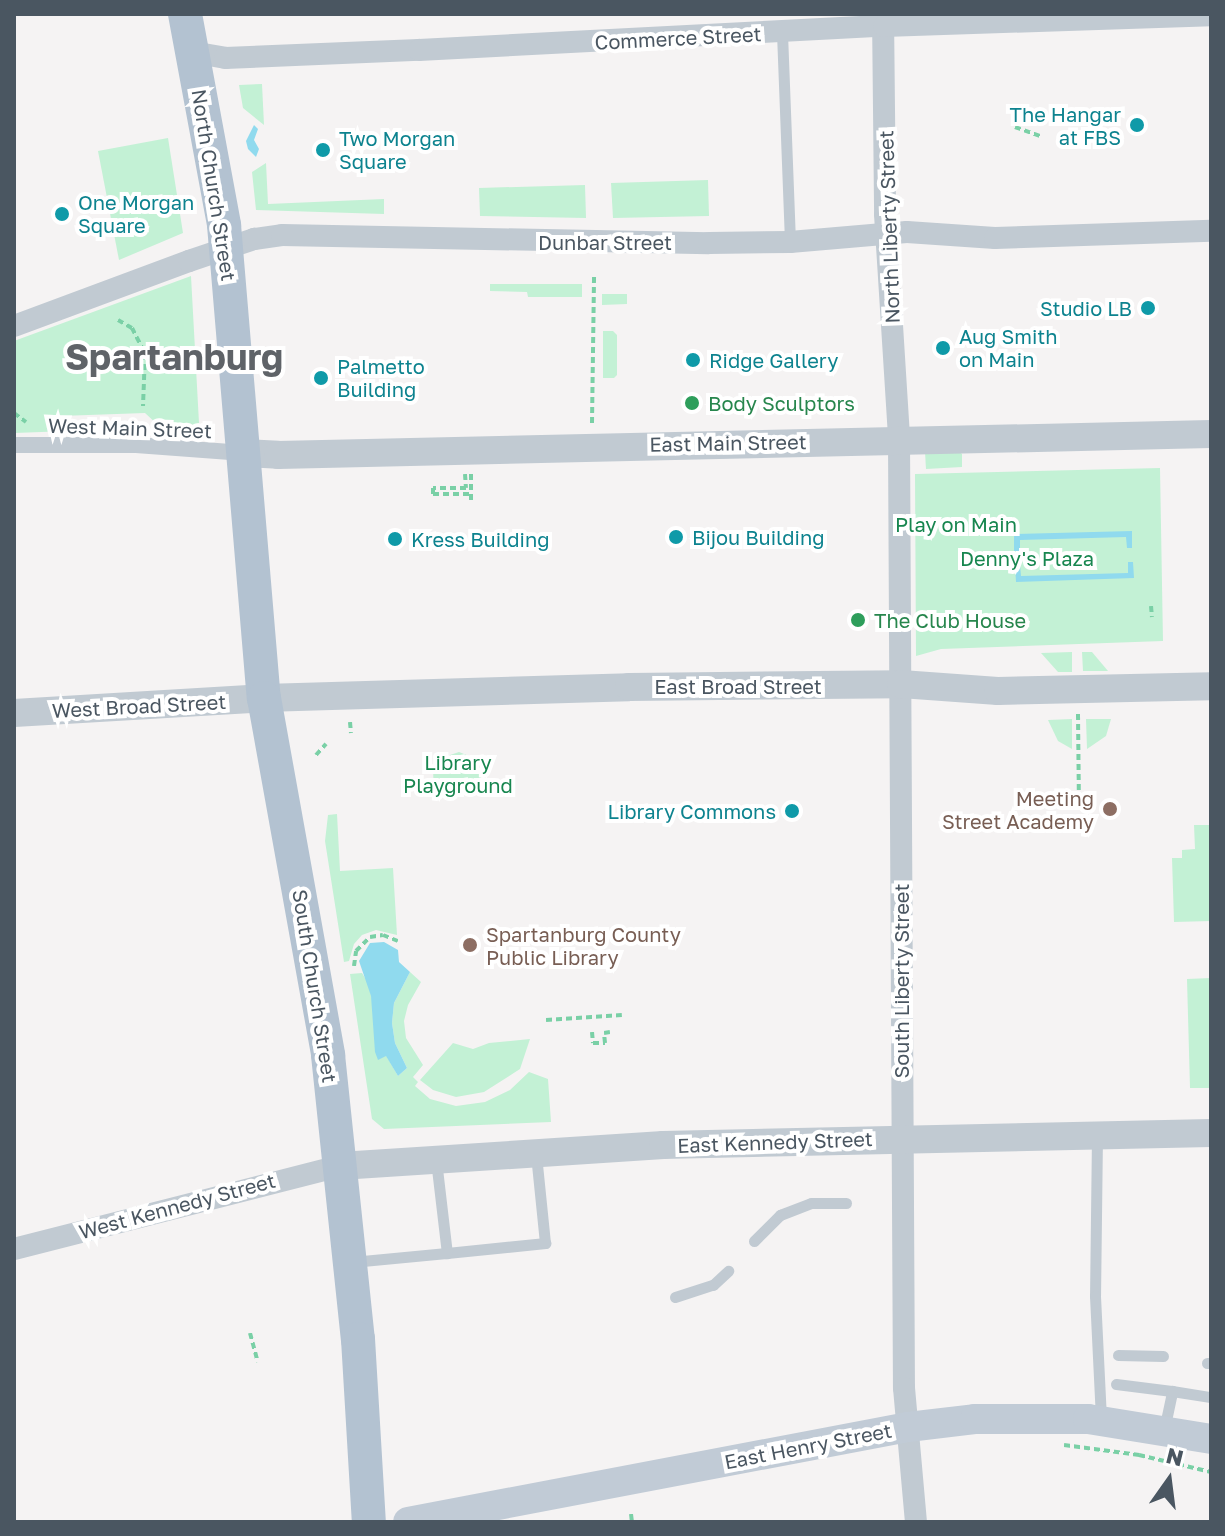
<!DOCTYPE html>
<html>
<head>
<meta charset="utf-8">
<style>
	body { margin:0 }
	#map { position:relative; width:1225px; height:1536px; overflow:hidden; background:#f5f3f3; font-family:"Golos Text",sans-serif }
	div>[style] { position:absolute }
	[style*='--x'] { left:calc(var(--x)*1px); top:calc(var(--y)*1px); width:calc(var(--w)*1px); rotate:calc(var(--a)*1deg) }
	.green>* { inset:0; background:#c3f1d5 }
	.water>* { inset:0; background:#90daee }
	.path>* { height:4px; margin-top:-2px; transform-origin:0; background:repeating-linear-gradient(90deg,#7ad0a6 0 6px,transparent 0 10px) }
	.service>* { height:11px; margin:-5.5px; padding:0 5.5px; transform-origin:5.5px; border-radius:5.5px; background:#c1cad2 }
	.pedestrian>* { height:16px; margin:-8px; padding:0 8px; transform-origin:8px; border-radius:8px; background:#c1cad2 }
	.minor>* { height:22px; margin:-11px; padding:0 11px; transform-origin:11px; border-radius:11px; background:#c1cad2 }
	.tertiary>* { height:28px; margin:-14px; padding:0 14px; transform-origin:14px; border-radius:14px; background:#c1cad2 }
	.secondary>* { height:30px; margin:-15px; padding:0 15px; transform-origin:15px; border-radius:15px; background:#c1cbd6 }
	.primary>* { height:34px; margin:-17px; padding:0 17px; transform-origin:17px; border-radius:17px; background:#b3c2d1 }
	.dots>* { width:22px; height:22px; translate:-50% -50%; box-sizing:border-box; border:4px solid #fff; border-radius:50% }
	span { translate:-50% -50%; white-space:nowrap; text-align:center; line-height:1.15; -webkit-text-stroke:8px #fff; paint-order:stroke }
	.street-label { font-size:20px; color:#4a5661 }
	.culture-label { font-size:20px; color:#0d838f }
	.right { translate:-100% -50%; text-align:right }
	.left { translate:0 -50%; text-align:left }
	.leisure-label { font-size:20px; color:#27864d }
	.park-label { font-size:20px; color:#17864f }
	.education-label { font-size:20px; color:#785e54 }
	.town-label { font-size:36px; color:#5f6368; font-weight:700 }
	.frame { position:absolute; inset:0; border:16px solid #4a5661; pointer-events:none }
	.north { position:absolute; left:1129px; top:1440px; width:80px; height:80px; -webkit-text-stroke:6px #fff; paint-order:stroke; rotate:14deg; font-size:22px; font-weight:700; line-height:32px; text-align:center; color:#4a5661 }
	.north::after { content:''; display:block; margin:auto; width:28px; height:36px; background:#4a5661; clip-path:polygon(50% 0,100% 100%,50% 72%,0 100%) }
</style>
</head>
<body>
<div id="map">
	<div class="green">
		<i style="clip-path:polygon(262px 84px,264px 125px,243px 108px,239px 85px)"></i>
		<i style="clip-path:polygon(168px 138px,183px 233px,119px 260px,98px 151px)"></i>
		<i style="clip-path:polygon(266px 163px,268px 204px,384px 199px,384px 214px,256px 210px,252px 172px)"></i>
		<i style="clip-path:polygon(708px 180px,709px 216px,613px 218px,611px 183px)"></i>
		<i style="clip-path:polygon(585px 185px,586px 218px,480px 216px,479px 188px)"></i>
		<i style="clip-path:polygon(191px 276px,199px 423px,188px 428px,159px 426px,145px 413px,60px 416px,69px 431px,14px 433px,14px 341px)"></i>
		<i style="clip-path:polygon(490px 284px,582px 284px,582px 297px,528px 297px,527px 292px,490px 291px)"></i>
		<i style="clip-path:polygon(602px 294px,627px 294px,627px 304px,602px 305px)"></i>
		<i style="clip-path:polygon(603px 331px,613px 331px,617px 335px,617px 375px,614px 378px,603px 378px)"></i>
		<i style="clip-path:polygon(958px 451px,962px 454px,962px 467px,926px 469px,925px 452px)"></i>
		<i style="clip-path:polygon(1160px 468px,1163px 641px,941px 649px,916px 656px,915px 474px)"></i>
		<i style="clip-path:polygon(1072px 652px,1072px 672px,1058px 672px,1041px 653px)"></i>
		<i style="clip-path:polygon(1082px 652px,1092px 652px,1108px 671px,1083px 671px)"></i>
		<i style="clip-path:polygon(1072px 719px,1072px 749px,1058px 741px,1048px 720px)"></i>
		<i style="clip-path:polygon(1086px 719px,1111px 719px,1106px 736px,1087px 749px)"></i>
		<i style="clip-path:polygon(459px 752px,479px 760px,483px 793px,434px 795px,433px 768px,438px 759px)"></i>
		<i style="clip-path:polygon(337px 814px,340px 871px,393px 868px,397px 935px,376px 930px,362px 935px,354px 944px,349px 961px,344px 962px,325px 841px,328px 815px)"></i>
		<i style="clip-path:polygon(1194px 825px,1211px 825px,1211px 921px,1174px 922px,1172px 858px,1182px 858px,1182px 850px,1195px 849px)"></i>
		<i style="clip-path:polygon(410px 972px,421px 982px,408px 1005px,404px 1021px,406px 1038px,423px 1065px,413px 1077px,418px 1082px,415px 1086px,430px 1099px,456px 1106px,485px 1102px,510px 1090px,529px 1072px,548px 1079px,551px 1122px,384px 1129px,372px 1119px,350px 974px,362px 973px,368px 983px,386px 1055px,398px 1076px,407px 1068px,395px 1043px,392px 1023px,394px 1003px)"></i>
		<i style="clip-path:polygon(1211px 978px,1211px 1088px,1190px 1088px,1187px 979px)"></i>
		<i style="clip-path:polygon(530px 1039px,520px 1069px,484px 1092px,456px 1097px,433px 1090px,420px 1080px,453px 1043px,473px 1049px,489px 1043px)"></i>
	</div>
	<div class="water">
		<i style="clip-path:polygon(254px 125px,258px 129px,254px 140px,259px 149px,256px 157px,248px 149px,246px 141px)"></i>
		<i style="clip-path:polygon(1132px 531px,1132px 548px,1127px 548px,1126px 537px,1020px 540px,1020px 551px,1014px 551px,1014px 534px)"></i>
		<i style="clip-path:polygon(1128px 562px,1133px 562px,1134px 578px,1016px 582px,1015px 565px,1020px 565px,1021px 576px,1128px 573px)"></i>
		<i style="clip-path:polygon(384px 942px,398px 950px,399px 962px,410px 972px,394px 1003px,392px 1023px,395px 1043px,407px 1068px,398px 1076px,386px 1056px,378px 1060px,375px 1052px,371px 996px,359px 961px,370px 943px)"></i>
	</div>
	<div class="path">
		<i style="--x:1015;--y:127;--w:27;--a:20"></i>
		<i style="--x:118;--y:320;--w:16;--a:30"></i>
		<i style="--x:132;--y:328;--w:29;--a:63"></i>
		<i style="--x:145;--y:354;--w:52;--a:92.2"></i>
		<i style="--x:14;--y:413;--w:15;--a:37"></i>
		<i style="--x:592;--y:423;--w:146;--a:-89.2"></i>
		<i style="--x:465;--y:474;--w:14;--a:86"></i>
		<i style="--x:466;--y:488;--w:33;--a:180"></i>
		<i style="--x:433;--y:488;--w:6;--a:90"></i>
		<i style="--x:433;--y:494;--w:38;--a:0"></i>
		<i style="--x:471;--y:494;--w:7;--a:90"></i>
		<i style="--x:471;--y:474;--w:20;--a:90"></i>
		<i style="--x:1151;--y:606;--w:11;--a:85"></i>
		<i style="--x:1078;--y:714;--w:90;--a:89.4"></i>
		<i style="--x:350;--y:722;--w:11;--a:85"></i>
		<i style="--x:316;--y:755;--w:15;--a:-48"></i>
		<i style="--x:354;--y:966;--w:15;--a:-82"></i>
		<i style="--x:356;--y:951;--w:20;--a:-45"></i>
		<i style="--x:370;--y:937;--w:13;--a:-9"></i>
		<i style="--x:383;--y:935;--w:16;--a:22"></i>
		<i style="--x:546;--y:1020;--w:76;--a:-3.8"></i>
		<i style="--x:592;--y:1032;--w:11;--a:85"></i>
		<i style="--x:593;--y:1043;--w:12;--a:0"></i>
		<i style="--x:605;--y:1043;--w:10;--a:-96"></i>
		<i style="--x:604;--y:1033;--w:6;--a:-9"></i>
		<i style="--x:250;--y:1333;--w:30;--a:75"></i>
		<i style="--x:1064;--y:1445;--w:76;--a:7.6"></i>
		<i style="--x:1139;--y:1455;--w:74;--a:13.3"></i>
		<i style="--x:631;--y:1514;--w:8;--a:83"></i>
	</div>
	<div class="service">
		<i style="--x:782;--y:33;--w:209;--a:87.8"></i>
		<i style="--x:1097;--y:1135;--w:161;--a:90.7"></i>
		<i style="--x:1095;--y:1296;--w:122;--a:87.2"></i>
		<i style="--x:436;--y:1160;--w:94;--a:83.3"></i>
		<i style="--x:447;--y:1253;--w:99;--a:-5.8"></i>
		<i style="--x:545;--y:1243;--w:89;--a:-95.8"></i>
		<i style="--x:754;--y:1241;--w:37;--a:-45"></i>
		<i style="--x:780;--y:1215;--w:33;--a:-21"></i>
		<i style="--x:811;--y:1203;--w:35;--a:0"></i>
		<i style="--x:352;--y:1262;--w:95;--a:-5.4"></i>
		<i style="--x:675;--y:1297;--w:40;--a:-18"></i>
		<i style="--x:713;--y:1285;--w:21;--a:-43"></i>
		<i style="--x:1118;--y:1355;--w:45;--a:1.3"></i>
		<i style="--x:1207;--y:1363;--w:4;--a:0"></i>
		<i style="--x:1116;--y:1384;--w:56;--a:7.1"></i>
		<i style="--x:1164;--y:1430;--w:40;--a:-78"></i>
		<i style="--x:1172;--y:1391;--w:39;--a:9"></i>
	</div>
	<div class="pedestrian">
		<i style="--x:14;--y:445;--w:122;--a:0"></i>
		<i style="--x:136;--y:445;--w:108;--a:4.2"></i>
	</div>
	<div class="minor">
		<i style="--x:883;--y:14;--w:200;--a:89.4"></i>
		<i style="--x:885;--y:214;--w:225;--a:86.4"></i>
		<i style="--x:899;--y:439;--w:949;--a:89.7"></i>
		<i style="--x:904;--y:1388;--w:135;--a:84.9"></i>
		<i style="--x:192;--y:52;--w:34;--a:10"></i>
		<i style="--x:225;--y:58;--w:194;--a:-2.4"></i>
		<i style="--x:419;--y:50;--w:466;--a:-3"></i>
		<i style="--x:884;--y:26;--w:327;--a:-1.9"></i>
		<i style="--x:14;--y:326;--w:187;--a:-20.4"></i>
		<i style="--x:189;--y:261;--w:69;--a:-18.7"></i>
		<i style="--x:254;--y:239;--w:28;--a:-8"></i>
		<i style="--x:282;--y:235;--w:427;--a:1.1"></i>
		<i style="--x:709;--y:243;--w:81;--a:-0.7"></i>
		<i style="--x:790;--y:242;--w:117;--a:-4.9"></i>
		<i style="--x:907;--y:232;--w:88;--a:3.9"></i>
		<i style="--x:995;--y:238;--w:216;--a:-1.9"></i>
		<i style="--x:14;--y:1249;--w:336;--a:-14.3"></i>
	</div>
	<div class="tertiary">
		<i style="--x:244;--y:453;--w:34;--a:3"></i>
		<i style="--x:278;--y:455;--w:933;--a:-1.29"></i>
		<i style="--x:14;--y:713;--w:250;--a:-3.4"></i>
		<i style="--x:264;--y:698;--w:365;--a:-1.7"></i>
		<i style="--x:629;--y:687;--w:272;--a:-0.6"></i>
		<i style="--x:901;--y:684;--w:97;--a:4.1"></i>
		<i style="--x:998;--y:691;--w:213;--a:-1.3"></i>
		<i style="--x:340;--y:1166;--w:324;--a:-3.7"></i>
		<i style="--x:663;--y:1145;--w:548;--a:-1.25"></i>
	</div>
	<div class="secondary">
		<i style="--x:408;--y:1522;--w:509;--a:-10.76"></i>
		<i style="--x:908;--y:1427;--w:67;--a:-6.8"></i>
		<i style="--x:975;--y:1419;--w:113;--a:0"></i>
		<i style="--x:1088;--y:1419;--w:125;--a:9.2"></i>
	</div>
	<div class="primary">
		<i style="--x:185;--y:14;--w:215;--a:79.5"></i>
		<i style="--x:224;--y:225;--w:475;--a:85.2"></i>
		<i style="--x:264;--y:698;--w:363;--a:79.8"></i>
		<i style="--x:328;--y:1055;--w:286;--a:84"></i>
		<i style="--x:358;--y:1339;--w:183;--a:86.6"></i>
	</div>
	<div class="dots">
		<i style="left:1137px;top:125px;background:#0f9aa8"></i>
		<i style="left:323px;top:150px;background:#0f9aa8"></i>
		<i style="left:62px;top:214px;background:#0f9aa8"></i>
		<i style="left:1148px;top:308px;background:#0f9aa8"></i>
		<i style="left:943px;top:348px;background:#0f9aa8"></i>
		<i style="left:693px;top:360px;background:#0f9aa8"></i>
		<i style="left:321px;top:378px;background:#0f9aa8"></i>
		<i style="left:692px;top:403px;background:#2e9e5b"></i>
		<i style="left:676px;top:537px;background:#0f9aa8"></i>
		<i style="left:395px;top:539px;background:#0f9aa8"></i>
		<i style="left:858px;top:620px;background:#2e9e5b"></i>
		<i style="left:1110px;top:809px;background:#8d6e63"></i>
		<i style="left:792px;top:811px;background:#0f9aa8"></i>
		<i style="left:470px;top:945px;background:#8d6e63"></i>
	</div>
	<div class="street-label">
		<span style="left:678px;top:38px;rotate:-3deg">Commerce Street</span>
		<span style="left:214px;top:185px;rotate:81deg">North Church Street</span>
		<span style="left:889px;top:227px;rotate:-92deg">North Liberty Street</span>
		<span style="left:605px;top:242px">Dunbar Street</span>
		<span style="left:130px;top:428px;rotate:2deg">West Main Street</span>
		<span style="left:728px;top:443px;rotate:-1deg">East Main Street</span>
		<span style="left:738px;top:686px">East Broad Street</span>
		<span style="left:139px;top:706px;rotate:-3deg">West Broad Street</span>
		<span style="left:901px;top:981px;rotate:-90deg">South Liberty Street</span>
		<span style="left:315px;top:986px;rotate:81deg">South Church Street</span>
		<span style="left:775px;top:1142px;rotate:-2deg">East Kennedy Street</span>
		<span style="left:177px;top:1206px;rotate:-15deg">West Kennedy Street</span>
		<span style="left:808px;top:1446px;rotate:-11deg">East Henry Street</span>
	</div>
	<div class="culture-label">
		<span class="right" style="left:1121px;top:126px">The Hangar<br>at FBS</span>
		<span class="left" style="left:339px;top:150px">Two Morgan<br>Square</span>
		<span class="left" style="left:78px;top:214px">One Morgan<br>Square</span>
		<span class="right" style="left:1132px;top:308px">Studio LB</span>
		<span class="left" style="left:959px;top:348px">Aug Smith<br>on Main</span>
		<span class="left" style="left:709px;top:360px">Ridge Gallery</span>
		<span class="left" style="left:337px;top:378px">Palmetto<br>Building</span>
		<span class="left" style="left:692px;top:537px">Bijou Building</span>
		<span class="left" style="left:411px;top:539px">Kress Building</span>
		<span class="right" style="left:776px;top:811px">Library Commons</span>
	</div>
	<div class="leisure-label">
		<span class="left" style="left:708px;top:403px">Body Sculptors</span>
		<span class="left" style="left:874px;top:620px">The Club House</span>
	</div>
	<div class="park-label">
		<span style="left:956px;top:524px">Play on Main</span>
		<span style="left:1027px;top:558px">Denny's Plaza</span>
		<span style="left:458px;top:774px">Library<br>Playground</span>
	</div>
	<div class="education-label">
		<span class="right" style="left:1094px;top:810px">Meeting<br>Street Academy</span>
		<span class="left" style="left:486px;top:946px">Spartanburg County<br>Public Library</span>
	</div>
	<div class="town-label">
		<span style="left:174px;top:357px">Spartanburg</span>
	</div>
	<div class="frame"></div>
	<div class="north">N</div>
</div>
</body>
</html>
